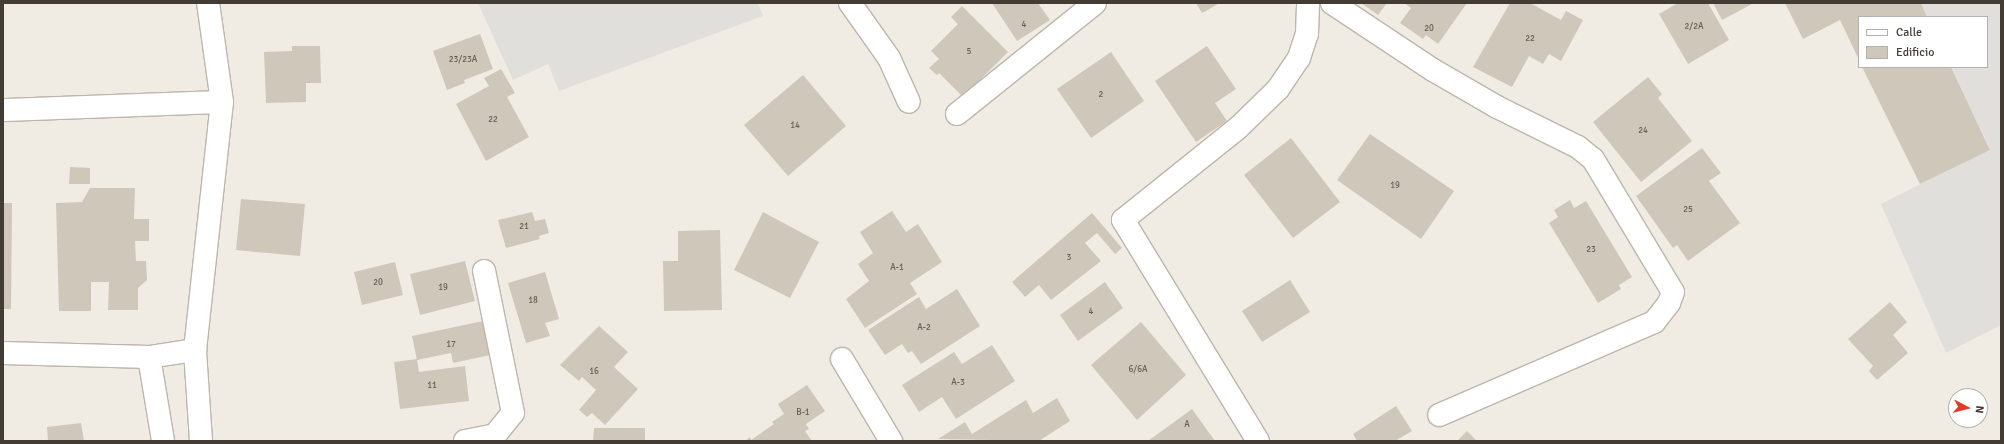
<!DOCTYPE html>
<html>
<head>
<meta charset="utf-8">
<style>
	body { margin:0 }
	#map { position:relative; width:2004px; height:444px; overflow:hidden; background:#f0ece4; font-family:Signika,sans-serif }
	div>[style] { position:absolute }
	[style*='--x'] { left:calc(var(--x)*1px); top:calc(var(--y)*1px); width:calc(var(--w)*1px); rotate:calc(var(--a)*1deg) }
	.parking>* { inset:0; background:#e1dfdc }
	.building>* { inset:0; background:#d0c7bb }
	.roads { filter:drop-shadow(1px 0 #bdb6ab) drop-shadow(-1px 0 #bdb6ab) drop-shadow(0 1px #bdb6ab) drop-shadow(0 -1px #bdb6ab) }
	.minor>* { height:22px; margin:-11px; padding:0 11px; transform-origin:11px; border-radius:11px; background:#fff }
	span { translate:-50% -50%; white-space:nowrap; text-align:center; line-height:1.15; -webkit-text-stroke:3px #fff; paint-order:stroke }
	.number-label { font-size:9px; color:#665f56 }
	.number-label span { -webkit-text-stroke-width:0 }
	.frame { position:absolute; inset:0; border:4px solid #423c35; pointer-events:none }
	.legend { position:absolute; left:1858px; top:16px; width:130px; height:52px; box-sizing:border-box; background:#fff; border:1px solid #b3b1ae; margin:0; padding:5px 7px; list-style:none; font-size:12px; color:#423c35 }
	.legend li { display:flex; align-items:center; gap:8px; height:20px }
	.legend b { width:20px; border:1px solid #b3b1ae }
	.north { position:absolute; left:1948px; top:388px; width:40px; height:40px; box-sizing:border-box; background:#fff; border:1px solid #b3b1ae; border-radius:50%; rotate:97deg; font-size:11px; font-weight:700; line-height:16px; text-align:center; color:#423c35 }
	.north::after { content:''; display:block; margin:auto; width:14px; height:18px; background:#e33a28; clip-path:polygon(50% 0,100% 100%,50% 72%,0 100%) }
</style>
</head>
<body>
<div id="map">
	<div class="parking">
		<i style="clip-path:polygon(478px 3px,758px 3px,763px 16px,559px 91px,548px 64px,513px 80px)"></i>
		<i style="clip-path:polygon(1921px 3px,2001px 3px,2001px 325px,1946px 353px,1881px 204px,1990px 149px,1951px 67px,1987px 67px,1987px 17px,1927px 17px)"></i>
	</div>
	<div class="building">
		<i style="clip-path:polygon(992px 3px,1038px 3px,1050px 20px,1017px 41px)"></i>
		<i style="clip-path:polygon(1196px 3px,1220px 3px,1202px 13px)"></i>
		<i style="clip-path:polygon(1361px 3px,1387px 3px,1378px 15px)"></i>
		<i style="clip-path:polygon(1404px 3px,1467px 3px,1438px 44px,1426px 35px,1423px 39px,1400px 23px,1411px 8px)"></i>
		<i style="clip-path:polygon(1510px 3px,1530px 3px,1561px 20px,1566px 11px,1583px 20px,1561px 61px,1549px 54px,1543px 64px,1529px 56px,1512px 87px,1473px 67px)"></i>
		<i style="clip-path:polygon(1678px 3px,1708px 3px,1729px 40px,1688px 64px,1659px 14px)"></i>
		<i style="clip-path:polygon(1713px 3px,1754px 3px,1722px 20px)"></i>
		<i style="clip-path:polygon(1785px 3px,1921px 3px,1927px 17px,1859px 17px,1859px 60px,1840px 20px,1803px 39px)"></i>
		<i style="clip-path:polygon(962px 6px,1008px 52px,963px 97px,939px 73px,937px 75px,929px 68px,939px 59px,931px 51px,958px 24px,951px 17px)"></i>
		<i style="clip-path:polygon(480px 34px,493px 69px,464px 80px,465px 83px,447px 90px,433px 51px)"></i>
		<i style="clip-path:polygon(292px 46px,320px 46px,321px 83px,306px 83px,306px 102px,266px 103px,264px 52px,292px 51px)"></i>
		<i style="clip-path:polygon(1207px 46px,1236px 89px,1215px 103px,1227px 121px,1196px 142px,1155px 81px)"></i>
		<i style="clip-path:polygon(1111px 52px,1144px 101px,1091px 138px,1057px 89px)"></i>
		<i style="clip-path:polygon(1862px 67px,1951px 67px,1990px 150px,1920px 184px)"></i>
		<i style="clip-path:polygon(501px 69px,515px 93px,507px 97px,529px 137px,486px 161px,456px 104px,489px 86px,484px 78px)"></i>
		<i style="clip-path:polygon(803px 75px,846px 126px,788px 176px,744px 125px)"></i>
		<i style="clip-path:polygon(1648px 77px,1662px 94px,1658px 98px,1692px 141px,1641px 182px,1593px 122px)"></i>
		<i style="clip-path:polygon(1370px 134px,1454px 191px,1421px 239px,1337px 180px)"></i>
		<i style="clip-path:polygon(1291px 138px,1340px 202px,1293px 238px,1244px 175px)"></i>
		<i style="clip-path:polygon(1702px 148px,1721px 173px,1709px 181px,1740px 223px,1688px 261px,1677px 245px,1673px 248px,1636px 196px)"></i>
		<i style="clip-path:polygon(70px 167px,90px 168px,90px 184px,69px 184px)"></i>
		<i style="clip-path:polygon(90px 188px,135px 188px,134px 219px,149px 219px,149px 241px,135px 241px,136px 261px,146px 261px,147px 280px,138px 288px,138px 310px,108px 310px,109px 282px,91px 282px,91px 311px,59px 311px,56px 203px,82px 202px)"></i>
		<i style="clip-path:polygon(241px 199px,305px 204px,300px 256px,236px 250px)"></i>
		<i style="clip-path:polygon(1570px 200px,1574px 208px,1586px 201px,1632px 277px,1619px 285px,1621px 289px,1598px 303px,1549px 223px,1558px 217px,1554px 210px)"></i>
		<i style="clip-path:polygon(3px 203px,12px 203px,11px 309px,3px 309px)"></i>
		<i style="clip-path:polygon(892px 211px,906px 232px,918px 224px,942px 262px,910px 283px,917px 294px,865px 328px,846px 299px,869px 281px,858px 264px,873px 253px,860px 232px)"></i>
		<i style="clip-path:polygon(532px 212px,535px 221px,545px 219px,549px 233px,539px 236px,540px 239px,506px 248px,498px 220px)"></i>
		<i style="clip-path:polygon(763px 212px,819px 242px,790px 298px,734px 270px)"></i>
		<i style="clip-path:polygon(1092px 213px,1122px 248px,1115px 254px,1097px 233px,1085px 243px,1101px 261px,1051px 300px,1039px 285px,1025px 297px,1012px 282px)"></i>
		<i style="clip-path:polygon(720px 230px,722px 310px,664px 311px,663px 261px,678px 261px,678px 231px)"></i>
		<i style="clip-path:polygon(465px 261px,475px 301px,420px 315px,410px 274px)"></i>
		<i style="clip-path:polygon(395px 262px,403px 295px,362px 305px,354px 272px)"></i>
		<i style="clip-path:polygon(545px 272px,559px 319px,545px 323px,550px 336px,526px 343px,508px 283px)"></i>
		<i style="clip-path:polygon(1290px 280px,1310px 312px,1262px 342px,1242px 311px)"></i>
		<i style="clip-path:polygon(1105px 282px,1123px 308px,1078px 341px,1060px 315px)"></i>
		<i style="clip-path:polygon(957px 289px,980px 326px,921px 364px,912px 351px,908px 353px,902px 344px,885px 355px,868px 330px,919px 297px,926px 309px)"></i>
		<i style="clip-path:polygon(1890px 302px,1907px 322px,1893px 335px,1908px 353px,1877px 380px,1869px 371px,1873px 366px,1848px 339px)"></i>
		<i style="clip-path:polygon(483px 321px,490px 355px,453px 363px,451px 353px,417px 360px,412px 336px)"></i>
		<i style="clip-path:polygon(1141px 322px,1186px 375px,1137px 420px,1091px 365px)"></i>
		<i style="clip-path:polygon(599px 326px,628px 352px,614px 367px,638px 389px,605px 425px,592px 413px,587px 417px,579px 410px,596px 390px,582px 377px,579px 381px,560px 365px)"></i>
		<i style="clip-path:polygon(992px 345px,1015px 381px,956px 419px,942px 397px,919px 412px,902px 385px,954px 352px,962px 364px)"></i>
		<i style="clip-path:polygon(417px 359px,419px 372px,465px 366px,469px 401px,400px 409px,394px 362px)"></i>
		<i style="clip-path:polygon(807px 385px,825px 411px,806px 424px,809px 429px,805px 431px,812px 441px,745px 441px,750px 437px,751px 440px,774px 424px,772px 422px,784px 414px,778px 404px)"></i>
		<i style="clip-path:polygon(1057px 398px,1070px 421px,1039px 441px,938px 439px,965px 422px,972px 434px,1026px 400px,1033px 413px)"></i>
		<i style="clip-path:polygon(1396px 406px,1412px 431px,1395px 441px,1357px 441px,1353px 434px)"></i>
		<i style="clip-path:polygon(1192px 409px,1215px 441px,1148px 441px)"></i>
		<i style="clip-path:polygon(81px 423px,84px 441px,48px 441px,47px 427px)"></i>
		<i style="clip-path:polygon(594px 428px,645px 428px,645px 441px,593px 441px)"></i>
		<i style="clip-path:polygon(1467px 431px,1477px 441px,1457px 441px)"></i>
	</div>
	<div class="roads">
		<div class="minor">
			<i style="--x:850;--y:3;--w:67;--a:54.7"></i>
			<i style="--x:889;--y:58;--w:48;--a:65.6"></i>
			<i style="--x:1332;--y:3;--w:121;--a:33.6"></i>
			<i style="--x:1433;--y:70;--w:74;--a:30"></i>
			<i style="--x:1497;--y:107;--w:90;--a:26.3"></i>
			<i style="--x:1578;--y:147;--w:19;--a:39"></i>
			<i style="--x:1593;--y:159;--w:155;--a:59"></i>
			<i style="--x:1673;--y:292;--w:12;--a:110"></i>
			<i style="--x:1669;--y:303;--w:24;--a:128"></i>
			<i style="--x:1654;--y:322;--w:234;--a:156.6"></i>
			<i style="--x:3;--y:110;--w:219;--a:-2.1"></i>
			<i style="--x:957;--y:114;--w:177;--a:-38.8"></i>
			<i style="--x:3;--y:353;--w:146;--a:1.6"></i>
			<i style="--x:149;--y:357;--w:47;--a:-8.7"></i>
			<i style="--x:149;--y:357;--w:85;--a:80.5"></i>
			<i style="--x:842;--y:359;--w:96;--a:59.1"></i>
			<i style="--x:201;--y:441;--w:91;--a:-93.8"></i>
			<i style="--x:195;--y:350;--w:249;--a:-83.8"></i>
			<i style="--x:222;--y:102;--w:100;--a:-98"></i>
			<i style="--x:465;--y:441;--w:31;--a:-11"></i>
			<i style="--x:495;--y:435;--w:28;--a:-51"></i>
			<i style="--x:513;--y:413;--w:145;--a:-101.5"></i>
			<i style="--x:1258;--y:441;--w:259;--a:-121.4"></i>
			<i style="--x:1123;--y:220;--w:147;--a:-38.7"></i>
			<i style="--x:1238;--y:128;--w:56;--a:-44.3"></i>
			<i style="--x:1278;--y:89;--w:37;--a:-56"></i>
			<i style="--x:1299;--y:58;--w:25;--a:-72"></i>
			<i style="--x:1307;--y:34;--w:31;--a:-88"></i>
		</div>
	</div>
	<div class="number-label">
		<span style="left:1024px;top:25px">4</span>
		<span style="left:1694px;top:27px">2/2A</span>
		<span style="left:1429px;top:29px">20</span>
		<span style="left:1530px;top:39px">22</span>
		<span style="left:969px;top:52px">5</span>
		<span style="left:463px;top:60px">23/23A</span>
		<span style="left:1101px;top:95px">2</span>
		<span style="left:493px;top:120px">22</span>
		<span style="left:795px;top:126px">14</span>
		<span style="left:1643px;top:131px">24</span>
		<span style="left:1395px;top:186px">19</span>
		<span style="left:1688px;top:210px">25</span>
		<span style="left:524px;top:227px">21</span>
		<span style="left:1591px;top:250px">23</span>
		<span style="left:1069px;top:258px">3</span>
		<span style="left:897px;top:268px">A-1</span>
		<span style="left:378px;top:283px">20</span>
		<span style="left:443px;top:288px">19</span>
		<span style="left:533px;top:301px">18</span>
		<span style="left:1091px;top:312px">4</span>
		<span style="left:924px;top:328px">A-2</span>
		<span style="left:451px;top:345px">17</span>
		<span style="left:1138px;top:370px">6/6A</span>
		<span style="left:594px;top:372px">16</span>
		<span style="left:958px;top:383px">A-3</span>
		<span style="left:432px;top:386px">11</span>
		<span style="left:803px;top:413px">B-1</span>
		<span style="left:1187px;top:425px">A</span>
	</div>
	<div class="frame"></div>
	<ul class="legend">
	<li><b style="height:5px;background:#fff"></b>Calle</li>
	<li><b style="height:11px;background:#d0c7bb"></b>Edificio</li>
	</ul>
	<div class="north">N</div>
</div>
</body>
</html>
